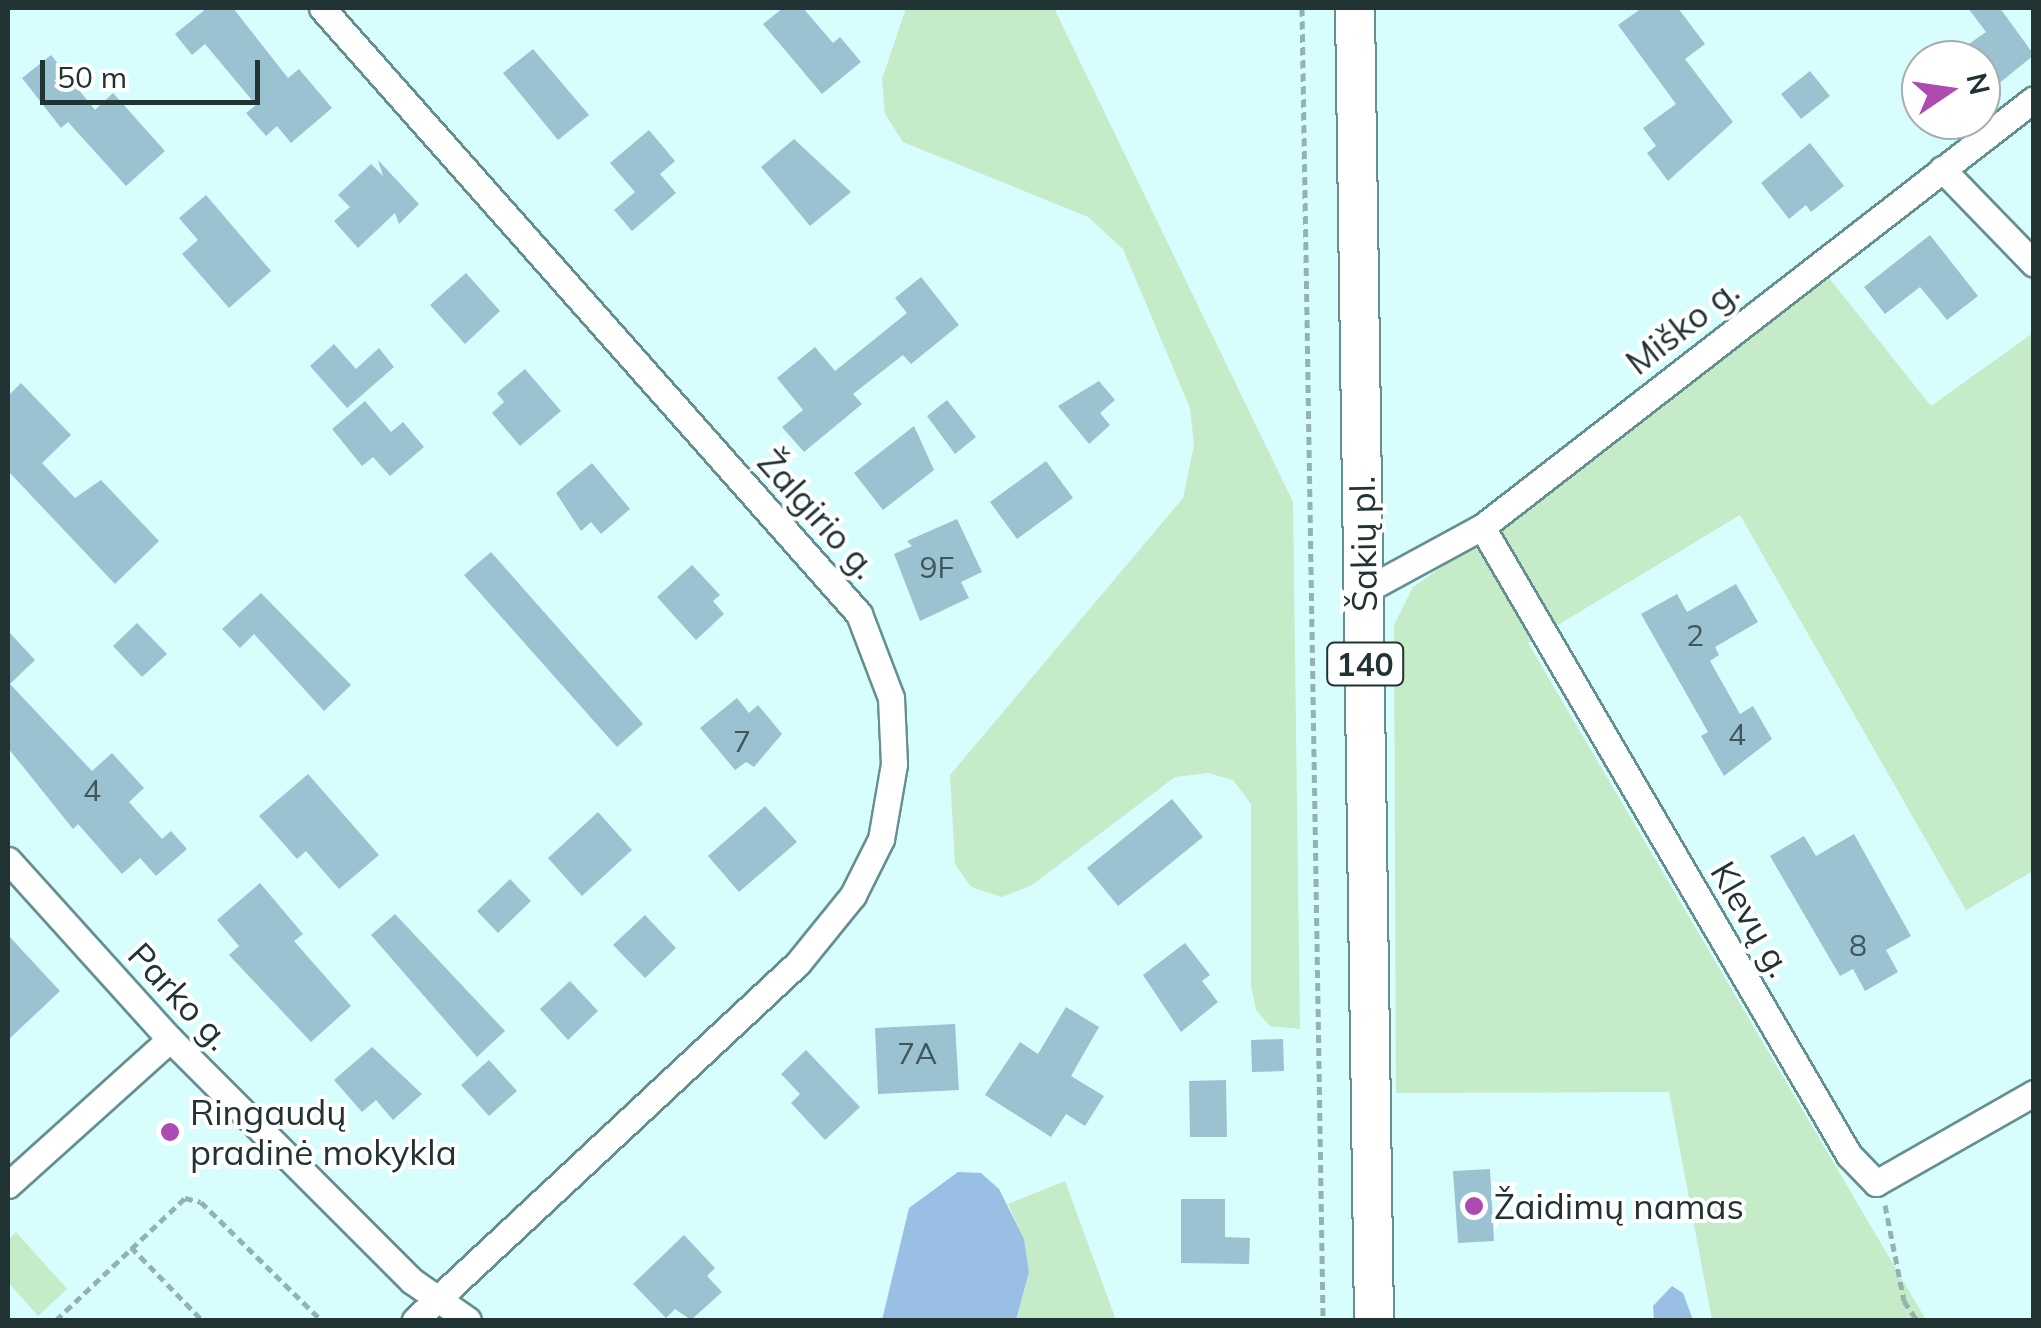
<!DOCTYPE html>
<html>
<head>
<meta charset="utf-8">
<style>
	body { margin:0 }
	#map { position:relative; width:2041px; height:1328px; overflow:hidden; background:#d8fdfd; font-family:Mulish,sans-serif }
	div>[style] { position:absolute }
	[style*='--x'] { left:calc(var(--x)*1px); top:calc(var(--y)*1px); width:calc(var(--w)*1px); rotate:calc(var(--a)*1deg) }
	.green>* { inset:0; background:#c5ebc8 }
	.water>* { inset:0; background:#9abfe4 }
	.building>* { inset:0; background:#9bc2d1 }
	.path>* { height:5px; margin-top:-2.5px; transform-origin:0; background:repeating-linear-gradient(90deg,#95b2b2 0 8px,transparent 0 13px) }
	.roads { filter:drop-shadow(2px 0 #659092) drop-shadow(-2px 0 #659092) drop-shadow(0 2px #659092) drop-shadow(0 -2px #659092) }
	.street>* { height:25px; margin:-12.5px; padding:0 12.5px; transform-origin:12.5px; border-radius:12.5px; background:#fff }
	.primary>* { height:38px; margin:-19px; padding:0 19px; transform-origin:19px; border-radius:19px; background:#fff }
	.dots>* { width:28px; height:28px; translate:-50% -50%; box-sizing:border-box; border:5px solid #fff; border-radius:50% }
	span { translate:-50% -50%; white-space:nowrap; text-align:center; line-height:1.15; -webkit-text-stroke:8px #fff; paint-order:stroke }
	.number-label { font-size:30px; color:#40575a }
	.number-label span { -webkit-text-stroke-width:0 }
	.shield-label span { padding:2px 8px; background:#fff; border:2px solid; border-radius:8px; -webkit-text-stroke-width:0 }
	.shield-label { font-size:32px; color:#213333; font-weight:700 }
	.street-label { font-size:35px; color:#213333 }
	.poi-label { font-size:35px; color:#213333 }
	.left { translate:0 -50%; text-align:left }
	.frame { position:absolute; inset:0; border:10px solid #213333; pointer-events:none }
	.north { position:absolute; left:1901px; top:40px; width:100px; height:100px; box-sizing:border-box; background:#fff; border:2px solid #a6adad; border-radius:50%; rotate:77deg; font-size:28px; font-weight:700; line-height:40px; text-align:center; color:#213333 }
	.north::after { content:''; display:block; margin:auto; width:35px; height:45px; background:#ad4bb2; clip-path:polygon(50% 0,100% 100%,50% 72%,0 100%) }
	.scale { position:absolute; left:40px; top:60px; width:220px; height:45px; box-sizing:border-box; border:5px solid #213333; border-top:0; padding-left:12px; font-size:30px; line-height:35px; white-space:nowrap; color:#213333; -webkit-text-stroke:8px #fff; paint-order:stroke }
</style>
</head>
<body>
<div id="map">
	<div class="green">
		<i style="clip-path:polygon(906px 8px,1054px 8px,1293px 502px,1300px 1029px,1270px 1026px,1256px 1010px,1251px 986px,1251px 804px,1233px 780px,1208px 773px,1175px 777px,1032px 885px,1002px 897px,971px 887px,955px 864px,950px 775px,1183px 498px,1194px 445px,1190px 408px,1123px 249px,1088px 217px,903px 142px,885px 114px,882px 79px)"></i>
		<i style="clip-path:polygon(1829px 278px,1931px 406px,2033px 333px,2033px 871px,1966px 910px,1740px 515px,1528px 643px,1926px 1320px,1712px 1320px,1669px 1092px,1396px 1093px,1394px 625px,1413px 587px,1565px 481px)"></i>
		<i style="clip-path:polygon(1065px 1181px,1116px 1320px,1016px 1320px,1029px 1272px,1024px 1239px,1008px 1204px)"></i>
		<i style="clip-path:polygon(16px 1232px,67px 1289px,38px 1316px,8px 1282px,8px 1240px)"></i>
	</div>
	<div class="water">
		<i style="clip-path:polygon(958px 1172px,981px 1173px,999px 1189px,1024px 1239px,1029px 1272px,1016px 1320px,882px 1320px,909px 1208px)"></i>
		<i style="clip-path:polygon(1672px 1286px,1683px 1293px,1693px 1320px,1654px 1320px,1653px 1306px)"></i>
	</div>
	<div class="building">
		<i style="clip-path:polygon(207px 8px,233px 8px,288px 78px,299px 69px,332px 108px,291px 143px,277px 126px,266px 136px,246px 113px,256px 105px,205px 44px,192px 55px,175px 34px)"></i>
		<i style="clip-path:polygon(783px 8px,803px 8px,833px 43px,840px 37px,861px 62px,822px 94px,763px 24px)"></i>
		<i style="clip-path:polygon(1642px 8px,1678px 8px,1705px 44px,1685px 59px,1733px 122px,1668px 181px,1647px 153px,1656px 146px,1643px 128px,1676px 104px,1618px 25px)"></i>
		<i style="clip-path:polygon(1968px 8px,2000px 8px,2034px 55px,1981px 98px,1981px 60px,1946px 60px,1986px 32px)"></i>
		<i style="clip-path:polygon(533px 49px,589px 115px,558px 140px,503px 73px)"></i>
		<i style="clip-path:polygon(51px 55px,95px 110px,113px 93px,165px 151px,126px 186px,68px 122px,61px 128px,22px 78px)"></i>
		<i style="clip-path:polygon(1810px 71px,1830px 96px,1801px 119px,1781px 94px)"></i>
		<i style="clip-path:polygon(649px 130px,675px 161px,660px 174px,676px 193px,632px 231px,614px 210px,635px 192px,610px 163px)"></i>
		<i style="clip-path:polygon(794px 139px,851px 192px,810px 226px,761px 167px)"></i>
		<i style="clip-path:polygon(1810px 143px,1844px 186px,1811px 212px,1806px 205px,1789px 219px,1761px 183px)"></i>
		<i style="clip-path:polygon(378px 160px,419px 204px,399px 224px,395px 213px,358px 248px,334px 221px,350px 207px,338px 195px,371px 164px,383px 176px)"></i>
		<i style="clip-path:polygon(206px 195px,271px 271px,229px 308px,182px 254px,198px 240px,179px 218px)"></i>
		<i style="clip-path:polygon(1930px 235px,1978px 296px,1947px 320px,1920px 287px,1885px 314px,1864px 287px)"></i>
		<i style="clip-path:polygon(466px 273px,500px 311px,465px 344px,430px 305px)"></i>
		<i style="clip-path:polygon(921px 277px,959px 325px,911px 364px,903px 355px,853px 394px,862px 404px,804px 452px,782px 427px,803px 410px,777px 378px,815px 347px,835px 371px,907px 313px,895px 298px)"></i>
		<i style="clip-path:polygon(334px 344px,356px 369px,379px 348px,394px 367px,347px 408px,310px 366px)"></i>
		<i style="clip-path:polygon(525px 369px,561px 411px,520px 446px,492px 413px,504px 402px,497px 393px)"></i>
		<i style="clip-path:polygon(1099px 381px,1115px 400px,1100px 413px,1110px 425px,1089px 444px,1058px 406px)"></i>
		<i style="clip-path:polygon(21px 383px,71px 435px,42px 463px,75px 498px,101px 480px,159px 541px,115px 584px,8px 471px,8px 396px)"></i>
		<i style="clip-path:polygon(947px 400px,976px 437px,955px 454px,927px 416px)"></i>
		<i style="clip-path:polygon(365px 401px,391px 432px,403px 422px,424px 447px,390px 476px,373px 457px,362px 466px,332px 429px)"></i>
		<i style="clip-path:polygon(914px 426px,934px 470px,883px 510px,854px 473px)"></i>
		<i style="clip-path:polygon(1046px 461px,1073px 498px,1017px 539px,990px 502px)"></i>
		<i style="clip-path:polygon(592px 463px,630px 509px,601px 534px,591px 522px,581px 531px,556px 493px)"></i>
		<i style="clip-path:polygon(957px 519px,982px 572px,961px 582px,969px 598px,920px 621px,894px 554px,912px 546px,907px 541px)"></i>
		<i style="clip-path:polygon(491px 552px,643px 724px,617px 747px,464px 575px)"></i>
		<i style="clip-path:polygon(692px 565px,720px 595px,713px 601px,724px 614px,696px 640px,657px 597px)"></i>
		<i style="clip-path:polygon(1736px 584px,1758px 622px,1715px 647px,1719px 655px,1710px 661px,1740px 714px,1753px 706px,1772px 739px,1724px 776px,1701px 736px,1708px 732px,1641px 614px,1677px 594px,1687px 612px)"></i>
		<i style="clip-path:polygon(261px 593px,351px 685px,324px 711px,254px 634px,240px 648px,222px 629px)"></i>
		<i style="clip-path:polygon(137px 623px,167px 654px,142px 677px,113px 646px)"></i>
		<i style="clip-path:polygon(8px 631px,35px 660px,10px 684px,92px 771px,112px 753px,144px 788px,129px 802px,162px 839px,171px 831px,187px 849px,156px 876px,140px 858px,122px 874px,78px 824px,73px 829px,8px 748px)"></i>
		<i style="clip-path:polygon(737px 698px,749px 713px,758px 705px,782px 734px,754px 767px,746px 762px,735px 770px,700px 728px)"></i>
		<i style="clip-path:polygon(308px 774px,379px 855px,339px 889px,306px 851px,297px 859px,259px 816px)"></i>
		<i style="clip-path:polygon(1172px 799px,1203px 837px,1118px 906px,1087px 868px)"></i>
		<i style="clip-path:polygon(765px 806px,797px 842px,739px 892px,708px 856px)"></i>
		<i style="clip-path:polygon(598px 812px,632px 850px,582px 896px,548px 858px)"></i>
		<i style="clip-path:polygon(1854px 834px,1911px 936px,1886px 950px,1898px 972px,1865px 991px,1853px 969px,1840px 976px,1770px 856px,1804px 836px,1816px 856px)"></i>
		<i style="clip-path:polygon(510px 879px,531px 901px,498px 933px,477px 911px)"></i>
		<i style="clip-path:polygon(260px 883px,303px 934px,294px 941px,351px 1006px,311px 1042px,229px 955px,239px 946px,217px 920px)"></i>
		<i style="clip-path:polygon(395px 914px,505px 1031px,477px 1057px,371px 935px)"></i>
		<i style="clip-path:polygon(645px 915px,676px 948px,645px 978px,613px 945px)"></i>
		<i style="clip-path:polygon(8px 935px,60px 991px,8px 1040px)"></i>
		<i style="clip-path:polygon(1185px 943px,1210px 975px,1202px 981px,1218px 1002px,1181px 1032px,1143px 975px)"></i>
		<i style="clip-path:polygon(570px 981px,598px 1011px,568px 1040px,540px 1009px)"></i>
		<i style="clip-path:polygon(1066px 1007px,1099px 1027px,1071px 1076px,1104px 1096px,1085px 1126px,1066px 1114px,1051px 1137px,985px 1095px,1020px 1042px,1038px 1054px)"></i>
		<i style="clip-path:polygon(955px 1024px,959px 1090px,878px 1094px,875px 1028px)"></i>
		<i style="clip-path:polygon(1283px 1039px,1284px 1071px,1252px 1072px,1251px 1040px)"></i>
		<i style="clip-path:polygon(372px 1047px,422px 1094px,393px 1120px,376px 1100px,362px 1112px,334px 1080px)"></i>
		<i style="clip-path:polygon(806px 1050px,860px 1107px,825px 1140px,791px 1103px,800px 1094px,781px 1074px)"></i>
		<i style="clip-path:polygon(489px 1060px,517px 1091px,489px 1116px,461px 1085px)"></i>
		<i style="clip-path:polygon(1226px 1080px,1227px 1137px,1190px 1137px,1189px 1081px)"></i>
		<i style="clip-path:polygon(1490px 1169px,1494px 1241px,1458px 1243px,1453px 1171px)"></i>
		<i style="clip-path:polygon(1181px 1199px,1225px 1199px,1225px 1237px,1250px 1238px,1249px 1264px,1181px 1263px)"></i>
		<i style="clip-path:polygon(684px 1235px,715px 1268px,707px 1276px,722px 1292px,691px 1320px,675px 1309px,666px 1318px,633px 1284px)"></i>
	</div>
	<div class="path">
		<i style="--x:1302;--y:8;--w:1312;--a:89.08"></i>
		<i style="--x:1885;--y:1205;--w:98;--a:78.8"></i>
		<i style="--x:1904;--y:1301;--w:23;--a:56"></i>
		<i style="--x:131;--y:1247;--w:102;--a:45.8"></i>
		<i style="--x:56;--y:1320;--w:178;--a:-43.4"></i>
		<i style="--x:185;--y:1198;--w:16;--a:14"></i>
		<i style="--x:201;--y:1202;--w:168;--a:44.5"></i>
	</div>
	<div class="roads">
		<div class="street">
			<i style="--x:322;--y:8;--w:810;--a:48.45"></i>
			<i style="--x:859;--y:614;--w:90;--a:69.1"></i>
			<i style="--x:891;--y:698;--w:66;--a:87.4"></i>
			<i style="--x:894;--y:764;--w:76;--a:99.8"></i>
			<i style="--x:881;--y:839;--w:63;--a:116.6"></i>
			<i style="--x:853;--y:895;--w:87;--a:129"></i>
			<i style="--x:798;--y:963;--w:524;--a:137.01"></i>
			<i style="--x:1942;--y:169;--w:132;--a:45.9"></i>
			<i style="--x:1482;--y:527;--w:727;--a:59.7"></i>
			<i style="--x:1849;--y:1155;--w:39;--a:46"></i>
			<i style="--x:1876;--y:1183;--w:182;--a:-29.7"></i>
			<i style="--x:1364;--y:591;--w:134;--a:-28.5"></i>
			<i style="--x:1482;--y:527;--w:698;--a:-37.79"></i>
			<i style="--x:8;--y:860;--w:241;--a:47.9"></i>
			<i style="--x:170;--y:1039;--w:342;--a:45"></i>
			<i style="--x:412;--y:1281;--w:68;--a:34.9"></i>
			<i style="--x:8;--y:1185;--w:218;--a:-42"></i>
		</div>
		<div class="primary">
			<i style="--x:1355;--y:8;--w:1312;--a:89.17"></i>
		</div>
	</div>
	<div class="dots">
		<i style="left:170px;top:1132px;background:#ad4bb2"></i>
		<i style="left:1474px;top:1206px;background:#ad4bb2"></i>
	</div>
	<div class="number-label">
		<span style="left:937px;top:567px">9F</span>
		<span style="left:1695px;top:635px">2</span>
		<span style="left:1737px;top:734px">4</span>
		<span style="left:742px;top:741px">7</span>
		<span style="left:92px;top:790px">4</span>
		<span style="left:1858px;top:945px">8</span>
		<span style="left:917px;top:1053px">7A</span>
	</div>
	<div class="shield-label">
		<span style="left:1365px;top:664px">140</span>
	</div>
	<div class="street-label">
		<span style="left:1682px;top:326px;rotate:-38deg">Miško g.</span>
		<span style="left:818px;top:514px;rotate:48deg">Žalgirio g.</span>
		<span style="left:1363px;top:544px;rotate:-91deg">Šakių pl.</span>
		<span style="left:1752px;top:919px;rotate:60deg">Klevų g.</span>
		<span style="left:180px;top:996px;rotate:47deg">Parko g.</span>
	</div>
	<div class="poi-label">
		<span class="left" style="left:190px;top:1132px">Ringaudų<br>pradinė mokykla</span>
		<span class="left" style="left:1494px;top:1206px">Žaidimų namas</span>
	</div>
	<div class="frame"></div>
	<div class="north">N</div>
	<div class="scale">50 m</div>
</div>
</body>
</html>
